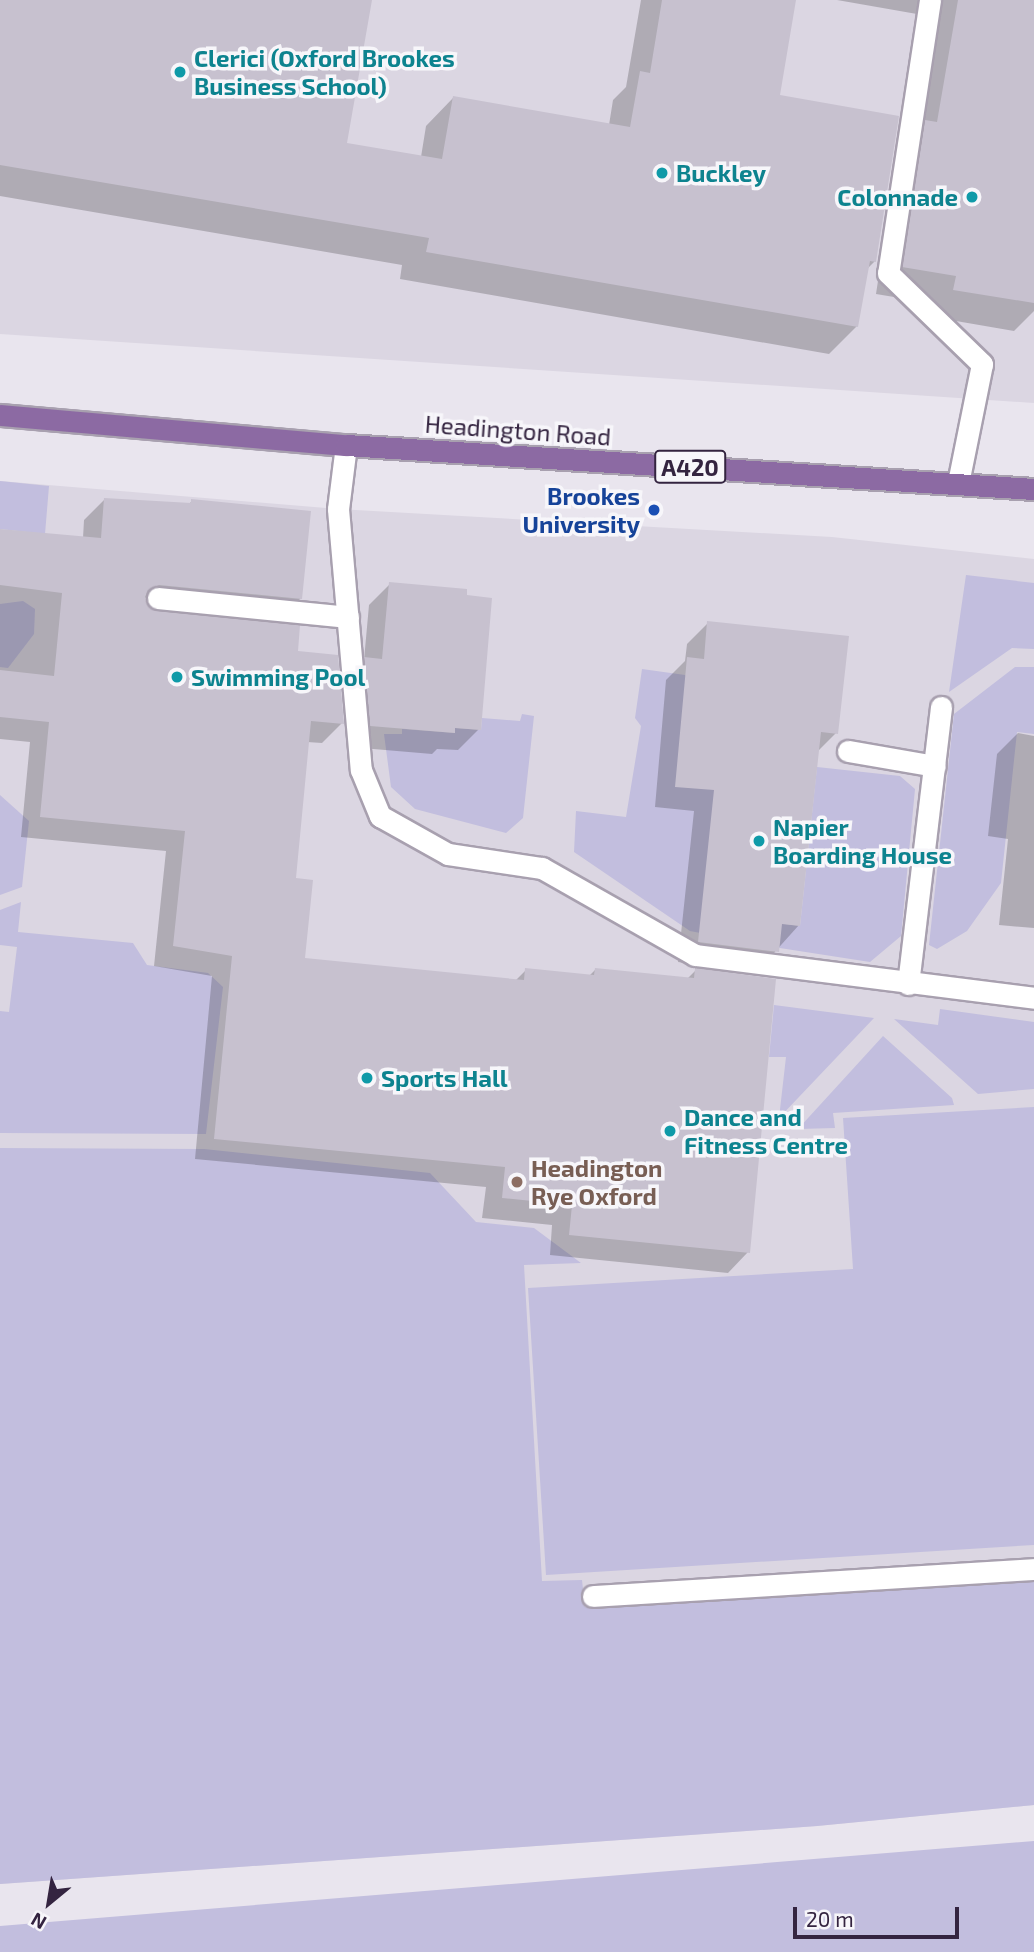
<!DOCTYPE html>
<html>
<head>
<meta charset="utf-8">
<style>
	body { margin:0 }
	#map { position:relative; width:1034px; height:1952px; overflow:hidden; background:#e9e5ee; font-family:"Exo 2",sans-serif }
	div>[style] { position:absolute }
	[style*='--x'] { left:calc(var(--x)*1px); top:calc(var(--y)*1px); width:calc(var(--w)*1px); rotate:calc(var(--a)*1deg) }
	.built>* { inset:0; background:#dbd6e2 }
	.green>* { inset:0; background:#c2bede }
	.shadow>* { inset:0; background:#0003 }
	.building>* { inset:0; background:#c7c1cf }
	.roads { filter:drop-shadow(2px 0 #a8a0af) drop-shadow(-2px 0 #a8a0af) drop-shadow(0 2px #a8a0af) drop-shadow(0 -2px #a8a0af) }
	.minor>* { height:21px; margin:-10.5px; padding:0 10.5px; transform-origin:10.5px; border-radius:10.5px; background:#fff }
	.major>* { height:21px; margin:-10.5px; padding:0 10.5px; transform-origin:10.5px; border-radius:10.5px; background:#8c6aa3 }
	.dots>* { width:19px; height:19px; translate:-50% -50%; box-sizing:border-box; border:4px solid #f7f6fa; border-radius:50% }
	span { translate:-50% -50%; white-space:nowrap; text-align:center; line-height:1.15; -webkit-text-stroke:7px #f7f6fa; paint-order:stroke }
	.shield-label span { padding:2px 5px; background:#f7f6fa; border:2px solid; border-radius:5px; -webkit-text-stroke-width:0 }
	.shield-label { font-size:23px; color:#342440; font-weight:700 }
	.culture-label { font-size:24px; color:#0d838f; font-weight:700 }
	.left { translate:0 -50%; text-align:left }
	.right { translate:-100% -50%; text-align:right }
	.street-label { font-size:24px; color:#342440 }
	.transit-label { font-size:24px; color:#164399; font-weight:700 }
	.education-label { font-size:24px; color:#785e54; font-weight:700 }
	.north { position:absolute; left:14px; top:1868px; width:70px; height:70px; -webkit-text-stroke:5px #f7f6fa; paint-order:stroke; rotate:210deg; font-size:19px; font-weight:700; line-height:28px; text-align:center; color:#342440 }
	.north::after { content:''; display:block; margin:auto; width:24px; height:32px; background:#342440; clip-path:polygon(50% 0,100% 100%,50% 72%,0 100%) }
	.scale { position:absolute; left:793px; top:1907px; width:166px; height:32px; box-sizing:border-box; border:4px solid #342440; border-top:0; padding-left:9px; font-size:21px; line-height:24px; white-space:nowrap; color:#342440; -webkit-text-stroke:5px #f7f6fa; paint-order:stroke }
</style>
</head>
<body>
<div id="map">
	<div class="built">
		<i style="clip-path:polygon(0 0,1034px 0,1034px 403px,0 334px)"></i>
		<i style="clip-path:polygon(0 481px,338px 509px,832px 537px,1034px 559px,1034px 1805px,817px 1826px,0 1884px)"></i>
	</div>
	<div class="green">
		<i style="clip-path:polygon(0 481px,49px 486px,45px 534px,0 529px)"></i>
		<i style="clip-path:polygon(966px 575px,1034px 583px,1034px 649px,1012px 648px,949px 692px)"></i>
		<i style="clip-path:polygon(23px 601px,35px 609px,34px 634px,8px 668px,0 667px,0 604px)"></i>
		<i style="clip-path:polygon(1015px 667px,1034px 667px,1034px 734px,1017px 732px,1001px 883px,967px 931px,937px 949px,929px 945px,954px 714px)"></i>
		<i style="clip-path:polygon(642px 669px,685px 675px,734px 724px,737px 940px,690px 931px,574px 852px,576px 811px,626px 817px,641px 726px,635px 718px)"></i>
		<i style="clip-path:polygon(522px 714px,534px 716px,523px 818px,506px 833px,415px 809px,391px 787px,384px 734px,402px 734px,402px 729px,455px 733px,455px 728px,481px 730px,482px 718px,520px 721px)"></i>
		<i style="clip-path:polygon(817px 767px,900px 776px,915px 789px,901px 936px,870px 962px,760px 945px,763px 921px,800px 926px)"></i>
		<i style="clip-path:polygon(0 795px,29px 821px,22px 887px,0 895px)"></i>
		<i style="clip-path:polygon(21px 902px,18px 932px,133px 943px,147px 965px,208px 973px,223px 987px,206px 1134px,0 1133px,0 1011px,9px 1012px,17px 947px,0 945px,0 910px)"></i>
		<i style="clip-path:polygon(774px 1005px,874px 1018px,779px 1118px,786px 1057px,769px 1057px)"></i>
		<i style="clip-path:polygon(940px 1009px,1034px 1022px,1034px 1089px,978px 1094px,894px 1019px,938px 1025px)"></i>
		<i style="clip-path:polygon(883px 1036px,952px 1098px,954px 1105px,833px 1113px,835px 1128px,798px 1129px)"></i>
		<i style="clip-path:polygon(1034px 1107px,1034px 1545px,546px 1575px,528px 1288px,853px 1269px,843px 1118px)"></i>
		<i style="clip-path:polygon(0 1148px,204px 1149px,430px 1173px,476px 1222px,534px 1228px,581px 1263px,524px 1265px,542px 1581px,582px 1580px,585px 1607px,1034px 1581px,1034px 1805px,817px 1826px,0 1884px)"></i>
		<i style="clip-path:polygon(1034px 1841px,1034px 1952px,0 1952px,0 1926px)"></i>
	</div>
	<div class="shadow">
		<i style="clip-path:polygon(0 0,370px 0,345px 145px,421px 157px,426px 126px,453px 98px,609px 125px,613px 100px,626px 87px,641px 0,795px 0,778px 97px,875px 261px,866px 270px,857px 326px,829px 354px,400px 279px,402px 265px,0 196px)"></i>
		<i style="clip-path:polygon(837px 0,1034px 0,1034px 311px,1014px 331px,927px 316px,930px 303px,876px 294px,898px 149px,934px 17px)"></i>
		<i style="clip-path:polygon(105px 499px,188px 505px,192px 501px,301px 598px,280px 619px,150px 606px,156px 613px,296px 652px,342px 723px,322px 743px,307px 742px,294px 880px,303px 960px,515px 981px,526px 970px,589px 976px,595px 970px,687px 979px,696px 970px,748px 1252px,728px 1273px,550px 1255px,552px 1225px,482px 1218px,486px 1187px,195px 1159px,212px 976px,154px 966px,166px 851px,21px 837px,30px 742px,0 739px,0 530px,83px 538px,84px 520px)"></i>
		<i style="clip-path:polygon(390px 584px,479px 729px,458px 750px,437px 749px,432px 754px,350px 747px,344px 680px,364px 660px,369px 605px)"></i>
		<i style="clip-path:polygon(708px 623px,836px 733px,817px 752px,799px 925px,756px 973px,678px 962px,694px 811px,655px 807px,666px 680px,685px 661px,687px 644px)"></i>
		<i style="clip-path:polygon(1018px 733px,1034px 736px,1034px 928px,999px 925px,1008px 839px,988px 836px,997px 754px)"></i>
	</div>
	<div class="building">
		<i style="clip-path:polygon(0 0,372px 0,347px 143px,442px 159px,453px 96px,630px 127px,640px 71px,650px 73px,662px 0,796px 0,780px 95px,899px 116px,876px 262px,870px 261px,858px 327px,426px 252px,429px 238px,0 165px)"></i>
		<i style="clip-path:polygon(958px 0,1034px 0,1034px 303px,953px 290px,956px 276px,902px 267px,925px 120px,937px 122px)"></i>
		<i style="clip-path:polygon(104px 498px,191px 503px,191px 499px,311px 511px,302px 599px,159px 585px,148px 590px,145px 597px,157px 611px,300px 625px,298px 651px,338px 655px,344px 724px,311px 721px,296px 878px,313px 880px,305px 958px,524px 980px,525px 968px,594px 975px,595px 968px,694px 978px,695px 968px,776px 979px,750px 1253px,569px 1235px,572px 1205px,502px 1198px,505px 1167px,214px 1139px,232px 956px,173px 946px,185px 831px,40px 817px,49px 722px,0 717px,0 670px,54px 676px,62px 593px,0 585px,0 529px,101px 538px)"></i>
		<i style="clip-path:polygon(389px 582px,467px 589px,467px 595px,492px 598px,481px 730px,455px 728px,455px 733px,370px 726px,364px 657px,382px 659px)"></i>
		<i style="clip-path:polygon(707px 621px,849px 636px,838px 734px,821px 732px,800px 926px,782px 924px,779px 952px,698px 942px,714px 790px,675px 787px,687px 657px,704px 659px)"></i>
	</div>
	<div class="roads">
		<div class="minor">
			<i style="--x:930;--y:0;--w:276;--a:98.7"></i>
			<i style="--x:888;--y:273;--w:131;--a:44.1"></i>
			<i style="--x:982;--y:364;--w:121;--a:101.4"></i>
			<i style="--x:346;--y:445;--w:64;--a:97.1"></i>
			<i style="--x:338;--y:509;--w:262;--a:85"></i>
			<i style="--x:361;--y:770;--w:50;--a:67.6"></i>
			<i style="--x:380;--y:816;--w:78;--a:29.2"></i>
			<i style="--x:448;--y:854;--w:95;--a:8.5"></i>
			<i style="--x:542;--y:868;--w:176;--a:29.6"></i>
			<i style="--x:695;--y:955;--w:342;--a:7.2"></i>
			<i style="--x:158;--y:598;--w:191;--a:5.7"></i>
			<i style="--x:848;--y:751;--w:88;--a:9.8"></i>
			<i style="--x:908;--y:984;--w:279;--a:-83.2"></i>
			<i style="--x:593;--y:1596;--w:442;--a:-3.5"></i>
		</div>
		<div class="major">
			<i style="--x:0;--y:415;--w:347;--a:5"></i>
			<i style="--x:346;--y:445;--w:689;--a:3.66"></i>
		</div>
	</div>
	<div class="dots">
		<i style="left:180px;top:72px;background:#0f9aa8"></i>
		<i style="left:662px;top:173px;background:#0f9aa8"></i>
		<i style="left:972px;top:197px;background:#0f9aa8"></i>
		<i style="left:654px;top:510px;background:#1a4fb4"></i>
		<i style="left:177px;top:677px;background:#0f9aa8"></i>
		<i style="left:759px;top:841px;background:#0f9aa8"></i>
		<i style="left:367px;top:1078px;background:#0f9aa8"></i>
		<i style="left:670px;top:1131px;background:#0f9aa8"></i>
		<i style="left:517px;top:1182px;background:#8d6e63"></i>
	</div>
	<div class="shield-label">
		<span style="left:690px;top:467px">A420</span>
	</div>
	<div class="culture-label">
		<span class="left" style="left:194px;top:72px">Clerici (Oxford Brookes<br>Business School)</span>
		<span class="left" style="left:676px;top:173px">Buckley</span>
		<span class="right" style="left:958px;top:197px">Colonnade</span>
		<span class="left" style="left:191px;top:677px">Swimming Pool</span>
		<span class="left" style="left:773px;top:841px">Napier<br>Boarding House</span>
		<span class="left" style="left:381px;top:1078px">Sports Hall</span>
		<span class="left" style="left:684px;top:1131px">Dance and<br>Fitness Centre</span>
	</div>
	<div class="street-label">
		<span style="left:518px;top:430px;rotate:4deg">Headington Road</span>
	</div>
	<div class="transit-label">
		<span class="right" style="left:640px;top:510px">Brookes<br>University</span>
	</div>
	<div class="education-label">
		<span class="left" style="left:531px;top:1182px">Headington<br>Rye Oxford</span>
	</div>
	<div class="north">N</div>
	<div class="scale">20 m</div>
</div>
</body>
</html>
